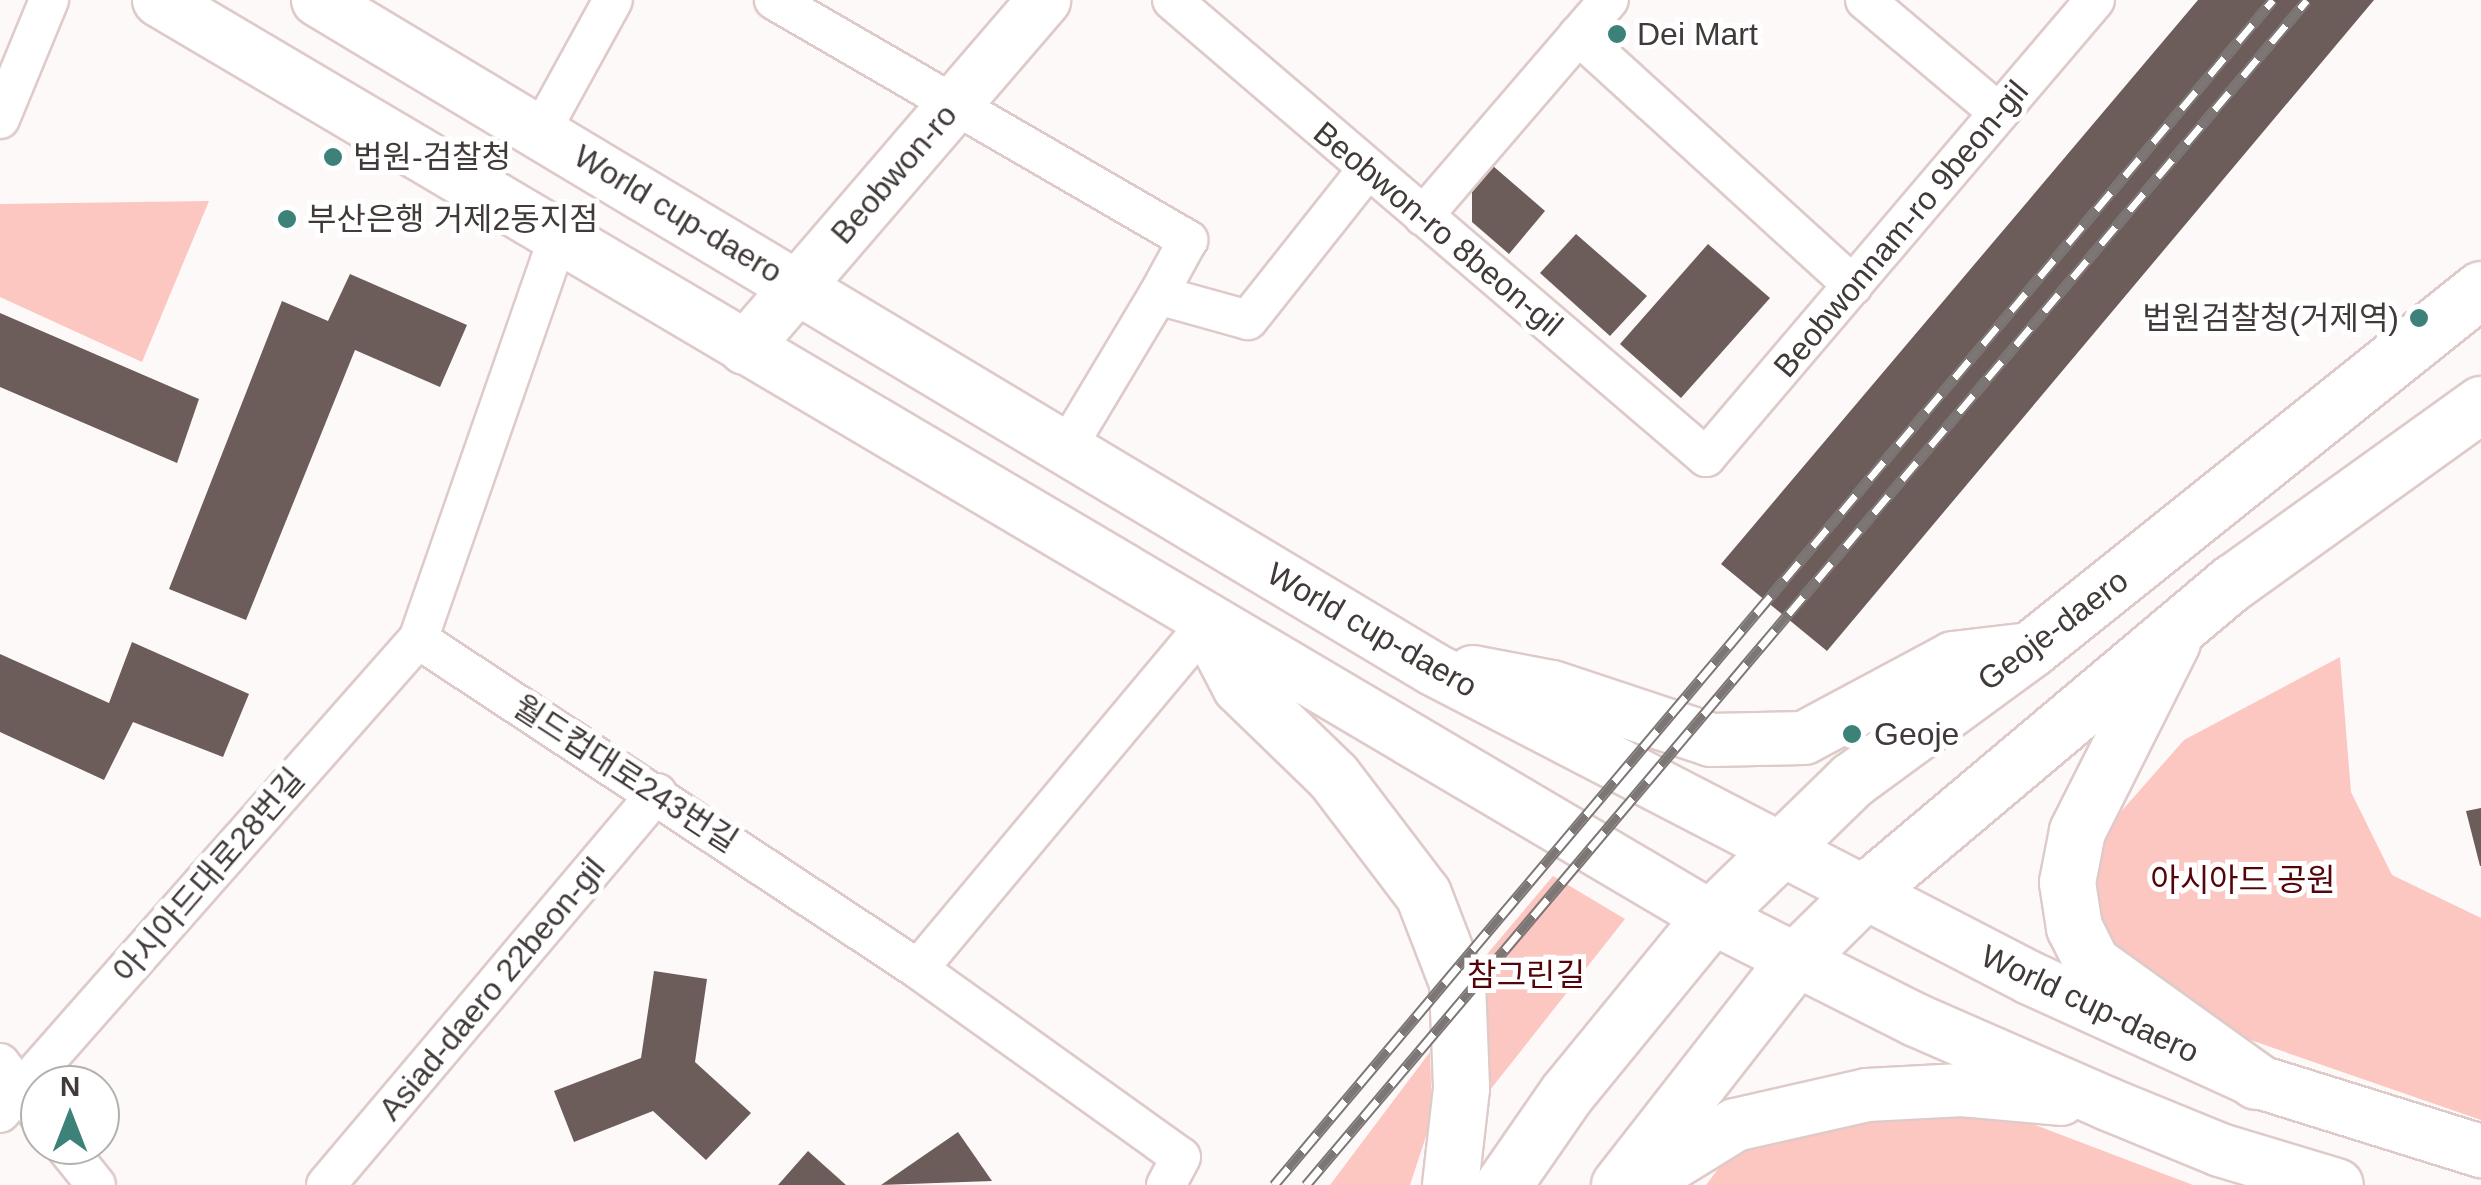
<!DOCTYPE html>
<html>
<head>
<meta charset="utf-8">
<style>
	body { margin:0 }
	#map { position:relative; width:2481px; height:1185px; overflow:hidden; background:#fdf9f9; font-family:Arial,"Noto Sans KR",sans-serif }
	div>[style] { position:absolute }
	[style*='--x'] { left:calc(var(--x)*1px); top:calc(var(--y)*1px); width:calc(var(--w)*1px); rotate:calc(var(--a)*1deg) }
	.green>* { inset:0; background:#fcc6c1 }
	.building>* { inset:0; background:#6c5c5a }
	.roads { filter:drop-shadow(2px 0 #decbc9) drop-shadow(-2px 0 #decbc9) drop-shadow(0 2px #decbc9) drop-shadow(0 -2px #decbc9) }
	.minor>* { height:38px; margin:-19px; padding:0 19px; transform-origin:19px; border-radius:19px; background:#fff }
	.secondary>* { height:52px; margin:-26px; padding:0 26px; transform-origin:26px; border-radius:26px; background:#fff }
	.primary>* { height:55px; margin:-27.5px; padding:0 27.5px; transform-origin:27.5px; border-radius:27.5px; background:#fff }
	.rail>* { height:11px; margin-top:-5.5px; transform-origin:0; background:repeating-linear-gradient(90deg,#fff 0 22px,#7c7675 0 44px); box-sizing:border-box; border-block:2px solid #7c7675 }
	.dots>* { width:28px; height:28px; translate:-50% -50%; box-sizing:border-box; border:5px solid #fff; border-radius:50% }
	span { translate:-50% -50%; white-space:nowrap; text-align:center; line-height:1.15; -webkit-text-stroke:10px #fff; paint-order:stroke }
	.poi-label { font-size:32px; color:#413a39 }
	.left { translate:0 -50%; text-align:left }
	.right { translate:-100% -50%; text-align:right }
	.street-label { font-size:32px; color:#413a39 }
	.park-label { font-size:32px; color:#550509 }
	.north { position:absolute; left:20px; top:1065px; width:100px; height:100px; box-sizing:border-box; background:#fff; border:2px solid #b3b0b0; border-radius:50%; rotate:0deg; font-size:28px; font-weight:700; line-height:40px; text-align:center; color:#413a39 }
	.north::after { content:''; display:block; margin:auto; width:35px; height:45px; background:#3c8279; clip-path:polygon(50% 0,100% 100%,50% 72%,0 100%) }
</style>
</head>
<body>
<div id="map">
	<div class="green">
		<i style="clip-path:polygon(209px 201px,142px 362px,0 297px,0 204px)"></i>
		<i style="clip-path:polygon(2340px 657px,2351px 792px,2392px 875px,2481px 918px,2481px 1120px,2233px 1034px,2114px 964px,2089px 914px,2089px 848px,2184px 740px)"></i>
		<i style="clip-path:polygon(1553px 876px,1625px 919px,1475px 1109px,1472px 972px)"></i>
		<i style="clip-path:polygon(1430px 1052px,1432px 1118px,1410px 1185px,1330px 1185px)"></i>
		<i style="clip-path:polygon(1867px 1110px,2022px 1120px,2193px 1185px,1706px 1185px,1727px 1157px)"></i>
	</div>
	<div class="building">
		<i style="clip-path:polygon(2198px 0,2374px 0,1827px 651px,1721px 564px)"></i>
		<i style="clip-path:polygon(1493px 166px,1545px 211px,1509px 254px,1472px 222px,1472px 191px)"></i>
		<i style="clip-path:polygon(1576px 234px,1647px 296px,1610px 336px,1540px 273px)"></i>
		<i style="clip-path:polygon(1708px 244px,1770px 298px,1681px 398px,1620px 344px)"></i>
		<i style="clip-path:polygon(350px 274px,467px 325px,440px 387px,355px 350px,246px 620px,169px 589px,282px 301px,328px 321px)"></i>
		<i style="clip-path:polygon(0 313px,199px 399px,177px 463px,0 387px)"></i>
		<i style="clip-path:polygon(132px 642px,249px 694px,223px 757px,133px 722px,104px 780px,0 732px,0 654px,109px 703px)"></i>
		<i style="clip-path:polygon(2481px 808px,2481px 866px,2480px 866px,2466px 811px)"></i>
		<i style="clip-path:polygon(654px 971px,707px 979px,695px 1062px,751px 1113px,706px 1160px,653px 1111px,574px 1142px,554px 1091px,641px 1058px)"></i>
		<i style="clip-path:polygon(958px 1132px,992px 1181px,881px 1185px)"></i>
		<i style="clip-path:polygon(808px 1151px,846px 1185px,778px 1185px)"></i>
	</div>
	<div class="roads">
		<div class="minor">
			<i style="--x:774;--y:0;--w:479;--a:30.1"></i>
			<i style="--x:1188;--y:240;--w:63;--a:118.6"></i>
			<i style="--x:1172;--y:0;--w:703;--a:40.56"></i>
			<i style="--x:1706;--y:457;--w:600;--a:-49.6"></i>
			<i style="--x:1865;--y:0;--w:175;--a:40.1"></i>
			<i style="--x:1578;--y:35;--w:372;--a:42.3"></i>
			<i style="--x:0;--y:119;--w:129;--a:-67.6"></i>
			<i style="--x:541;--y:131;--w:149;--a:-61.2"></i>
			<i style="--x:1423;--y:216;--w:285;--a:-49.3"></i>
			<i style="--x:559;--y:235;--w:428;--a:109.2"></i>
			<i style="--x:418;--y:639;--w:599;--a:33.42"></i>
			<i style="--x:918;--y:969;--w:323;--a:35.6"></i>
			<i style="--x:1181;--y:1157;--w:32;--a:118"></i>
			<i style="--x:1067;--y:447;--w:177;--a:-59.1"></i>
			<i style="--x:1158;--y:295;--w:93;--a:15.5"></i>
			<i style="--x:1248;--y:320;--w:191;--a:-51.6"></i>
			<i style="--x:918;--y:969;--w:451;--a:-50.1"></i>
			<i style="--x:0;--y:1063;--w:66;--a:53"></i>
			<i style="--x:0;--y:1113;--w:632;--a:-48.59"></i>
			<i style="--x:64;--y:1145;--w:51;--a:51.3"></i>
			<i style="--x:326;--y:1185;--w:513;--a:-49.82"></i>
		</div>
		<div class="secondary">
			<i style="--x:159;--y:0;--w:1803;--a:30.58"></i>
			<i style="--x:1711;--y:917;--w:229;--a:26.7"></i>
			<i style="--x:1916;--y:1020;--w:210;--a:23.6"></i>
			<i style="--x:2108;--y:1104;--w:121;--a:22.3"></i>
			<i style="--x:2220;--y:1150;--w:122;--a:16.7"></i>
			<i style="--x:318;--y:0;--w:1300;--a:30.96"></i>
			<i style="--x:1433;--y:669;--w:672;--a:27.37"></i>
			<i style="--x:2030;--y:978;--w:248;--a:24.5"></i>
			<i style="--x:2256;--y:1081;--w:236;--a:17.3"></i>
			<i style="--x:745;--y:348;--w:459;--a:-49.3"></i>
			<i style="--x:1473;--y:672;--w:80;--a:10.8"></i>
			<i style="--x:1552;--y:687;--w:168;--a:18.4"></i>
			<i style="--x:1711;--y:740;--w:93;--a:-1.2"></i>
			<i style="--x:1804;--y:738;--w:169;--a:-28.2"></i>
			<i style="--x:1953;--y:658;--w:79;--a:-6.6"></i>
			<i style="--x:1638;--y:1185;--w:114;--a:-31.7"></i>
			<i style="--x:1735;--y:1125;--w:135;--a:-12.8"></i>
			<i style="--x:1867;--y:1095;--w:95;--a:-3"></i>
			<i style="--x:1962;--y:1090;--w:99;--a:5.2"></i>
		</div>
		<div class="primary">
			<i style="--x:1207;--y:623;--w:71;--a:62.4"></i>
			<i style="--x:1240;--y:686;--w:129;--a:44.1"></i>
			<i style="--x:1333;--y:776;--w:148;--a:52.7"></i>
			<i style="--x:1423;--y:894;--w:94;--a:68.9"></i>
			<i style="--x:1457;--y:982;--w:106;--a:87.8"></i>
			<i style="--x:1461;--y:1088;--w:98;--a:96.5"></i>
			<i style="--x:2172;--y:642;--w:212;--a:116.7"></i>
			<i style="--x:2077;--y:831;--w:52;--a:101.1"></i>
			<i style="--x:2067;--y:882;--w:46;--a:81.2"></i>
			<i style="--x:2074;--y:927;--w:40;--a:63.4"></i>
			<i style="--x:2092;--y:963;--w:202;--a:35.7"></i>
			<i style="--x:1503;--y:1185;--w:111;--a:-55.3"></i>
			<i style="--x:1566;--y:1094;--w:229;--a:-50.7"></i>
			<i style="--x:1711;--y:917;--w:197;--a:-44.2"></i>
			<i style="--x:1852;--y:780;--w:222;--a:-36.2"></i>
			<i style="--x:2031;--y:649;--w:576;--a:-38.66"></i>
			<i style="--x:1619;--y:1185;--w:284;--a:-52"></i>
			<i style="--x:1794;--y:961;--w:95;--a:-44.6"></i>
			<i style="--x:1862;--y:894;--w:485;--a:-40.1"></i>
			<i style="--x:2233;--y:582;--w:305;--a:-35.7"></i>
		</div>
	</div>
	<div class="rail">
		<i style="--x:1274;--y:1185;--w:1550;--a:-49.87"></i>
		<i style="--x:1306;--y:1185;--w:1551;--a:-49.81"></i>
	</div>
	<div class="dots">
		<i style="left:1617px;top:34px;background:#3c8279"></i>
		<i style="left:333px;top:157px;background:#3c8279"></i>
		<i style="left:287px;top:219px;background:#3c8279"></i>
		<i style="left:2419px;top:318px;background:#3c8279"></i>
		<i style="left:1852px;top:734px;background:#3c8279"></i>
	</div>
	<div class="poi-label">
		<span class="left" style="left:1637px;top:34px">Dei Mart</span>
		<span class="left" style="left:353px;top:157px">법원-검찰청</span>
		<span class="left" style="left:307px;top:219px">부산은행 거제2동지점</span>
		<span class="right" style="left:2399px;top:318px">법원검찰청(거제역)</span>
		<span class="left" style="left:1874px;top:734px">Geoje</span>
	</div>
	<div class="street-label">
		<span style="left:894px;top:174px;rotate:-49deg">Beobwon-ro</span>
		<span style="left:678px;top:214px;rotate:31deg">World cup-daero</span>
		<span style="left:1438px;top:229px;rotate:40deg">Beobwon-ro 8beon-gil</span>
		<span style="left:1901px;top:229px;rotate:-50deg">Beobwonnam-ro 9beon-gil</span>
		<span style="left:1372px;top:630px;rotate:30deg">World cup-daero</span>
		<span style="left:2053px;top:630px;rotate:-37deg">Geoje-daero</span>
		<span style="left:625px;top:774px;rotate:33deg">월드컵대로243번길</span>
		<span style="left:209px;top:876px;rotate:-49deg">아시아드대로28번길</span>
		<span style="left:492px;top:989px;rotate:-50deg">Asiad-daero 22beon-gil</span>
		<span style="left:2090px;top:1004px;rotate:25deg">World cup-daero</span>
	</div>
	<div class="park-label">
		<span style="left:2243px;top:880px">아시아드 공원</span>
		<span style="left:1526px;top:975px">참그린길</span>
	</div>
	<div class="north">N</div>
</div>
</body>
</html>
